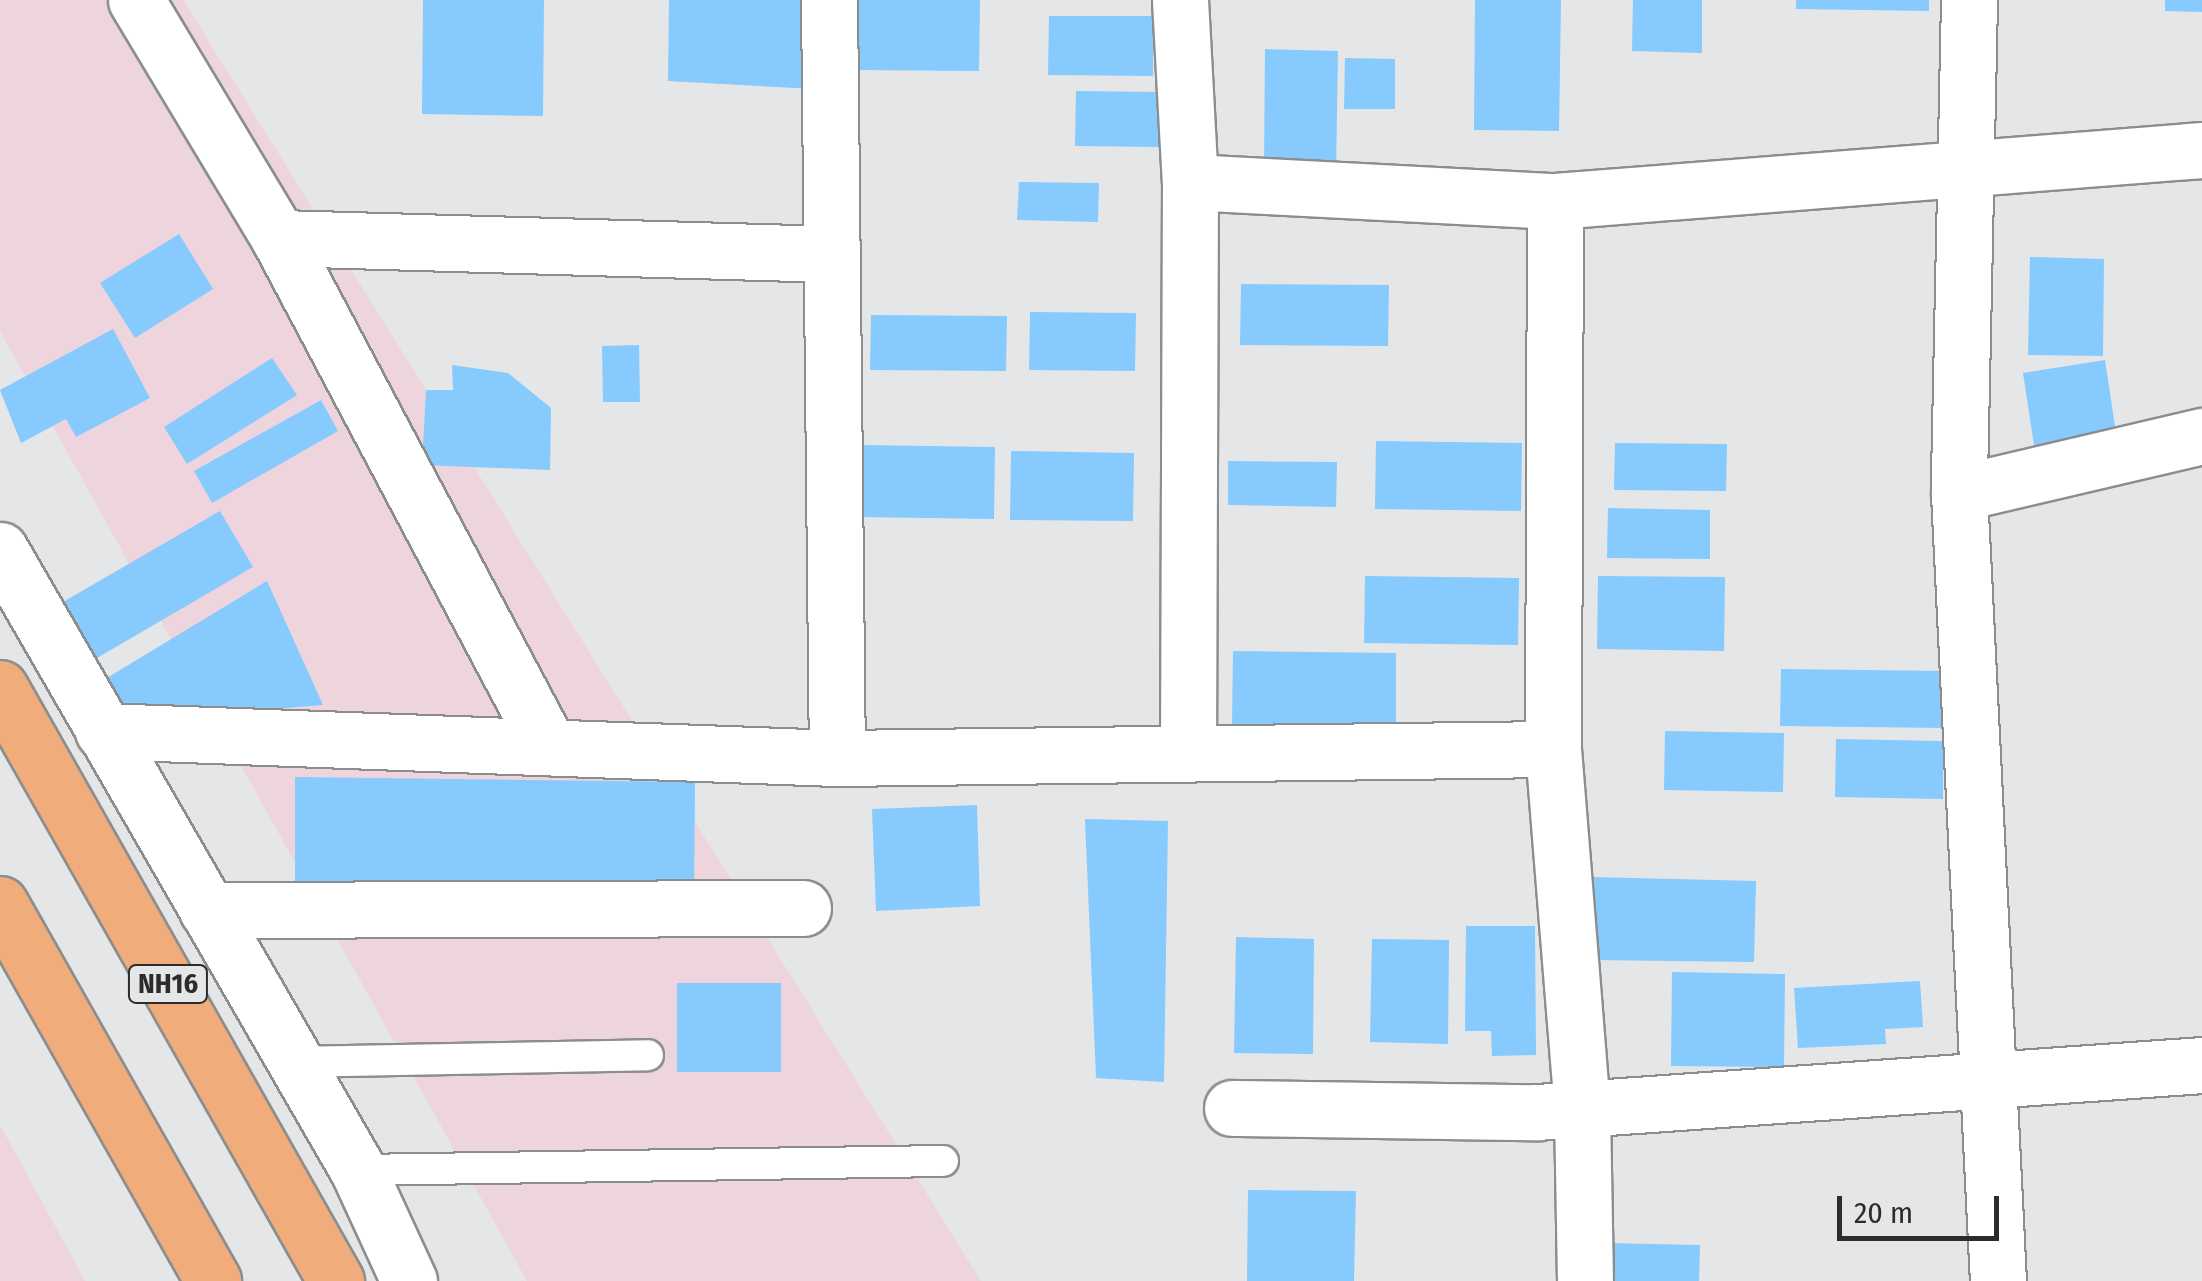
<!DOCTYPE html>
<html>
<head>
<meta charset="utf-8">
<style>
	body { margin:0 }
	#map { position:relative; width:2202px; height:1281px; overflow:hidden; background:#e5e6e7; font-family:"Fira Sans Condensed",sans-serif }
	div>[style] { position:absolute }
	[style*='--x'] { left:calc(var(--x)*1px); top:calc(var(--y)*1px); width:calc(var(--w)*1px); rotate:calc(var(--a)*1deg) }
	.industrial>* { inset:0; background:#eed4dc }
	.building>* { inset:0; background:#87cafe }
	.roads { filter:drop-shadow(2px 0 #8c8d8e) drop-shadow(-2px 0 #8c8d8e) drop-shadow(0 2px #8c8d8e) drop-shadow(0 -2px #8c8d8e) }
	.service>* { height:30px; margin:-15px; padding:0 15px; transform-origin:15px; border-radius:15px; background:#fff }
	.minor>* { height:55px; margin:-27.5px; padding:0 27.5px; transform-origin:27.5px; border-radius:27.5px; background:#fff }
	.tertiary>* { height:55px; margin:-27.5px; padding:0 27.5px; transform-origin:27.5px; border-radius:27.5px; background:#fff }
	.trunk>* { height:55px; margin:-27.5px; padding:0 27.5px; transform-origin:27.5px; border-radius:27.5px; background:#f0ac7a }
	span { translate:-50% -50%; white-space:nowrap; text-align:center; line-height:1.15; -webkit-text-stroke:8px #e5e6e7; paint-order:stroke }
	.shield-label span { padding:2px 8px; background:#e5e6e7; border:2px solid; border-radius:8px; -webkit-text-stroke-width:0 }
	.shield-label { font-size:28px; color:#2c2c2d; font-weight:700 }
	.scale { position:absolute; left:1837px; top:1196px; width:162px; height:45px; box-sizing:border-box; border:5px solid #2c2c2d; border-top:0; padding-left:12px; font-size:30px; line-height:35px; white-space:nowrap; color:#2c2c2d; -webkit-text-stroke:8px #e5e6e7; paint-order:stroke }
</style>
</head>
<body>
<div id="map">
	<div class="industrial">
		<i style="clip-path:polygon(0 0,183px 0,981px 1281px,527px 1281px,0 331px)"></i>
		<i style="clip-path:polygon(0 1125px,85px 1281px,0 1281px)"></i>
	</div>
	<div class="building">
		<i style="clip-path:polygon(423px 0,544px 0,543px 116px,422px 114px)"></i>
		<i style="clip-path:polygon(669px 0,823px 0,814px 89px,668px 81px)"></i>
		<i style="clip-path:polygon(857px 0,980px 0,979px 71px,856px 70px)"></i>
		<i style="clip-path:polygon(1475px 0,1561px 0,1559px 131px,1474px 130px)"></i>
		<i style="clip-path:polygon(1633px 0,1702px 0,1702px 53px,1632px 51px)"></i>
		<i style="clip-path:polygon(1796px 0,1929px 0,1929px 11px,1796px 9px)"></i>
		<i style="clip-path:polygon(2165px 0,2202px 0,2202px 12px,2165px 11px)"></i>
		<i style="clip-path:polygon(1049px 16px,1153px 16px,1153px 76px,1048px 75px)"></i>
		<i style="clip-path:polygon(1265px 49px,1338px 51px,1336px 173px,1264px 171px)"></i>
		<i style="clip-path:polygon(1345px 58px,1395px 59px,1395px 109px,1344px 109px)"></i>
		<i style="clip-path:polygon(1076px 91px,1160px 92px,1159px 147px,1075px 146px)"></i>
		<i style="clip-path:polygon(1019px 182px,1099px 183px,1098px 222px,1017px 220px)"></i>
		<i style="clip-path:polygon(179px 234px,213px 289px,135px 338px,100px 283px)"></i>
		<i style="clip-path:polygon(2030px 257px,2104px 259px,2103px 356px,2028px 355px)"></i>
		<i style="clip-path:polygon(1241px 284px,1389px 285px,1388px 346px,1240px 345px)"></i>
		<i style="clip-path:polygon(1030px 312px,1136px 313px,1135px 371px,1029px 370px)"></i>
		<i style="clip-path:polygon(871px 315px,1007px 316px,1006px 371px,870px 370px)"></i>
		<i style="clip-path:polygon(113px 329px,150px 398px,76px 437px,66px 419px,21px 443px,0 390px)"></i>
		<i style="clip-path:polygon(639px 345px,640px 402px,603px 402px,602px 346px)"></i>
		<i style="clip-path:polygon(272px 358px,297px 395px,187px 464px,164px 427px)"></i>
		<i style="clip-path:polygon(2105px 360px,2118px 446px,2036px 458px,2023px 373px)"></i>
		<i style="clip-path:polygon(452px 365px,508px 373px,551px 408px,550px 470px,422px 465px,426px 390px,453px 390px)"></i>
		<i style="clip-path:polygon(321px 400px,338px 431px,212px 503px,194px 471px)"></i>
		<i style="clip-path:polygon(1376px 441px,1522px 443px,1521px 511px,1375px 509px)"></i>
		<i style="clip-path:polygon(1615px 443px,1727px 444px,1726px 491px,1614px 490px)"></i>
		<i style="clip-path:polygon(861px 445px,995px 447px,994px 519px,859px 517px)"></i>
		<i style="clip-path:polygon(1011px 451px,1134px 453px,1133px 521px,1010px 520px)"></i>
		<i style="clip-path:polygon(1228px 461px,1337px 462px,1336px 507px,1228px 505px)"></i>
		<i style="clip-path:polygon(1608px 508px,1710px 510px,1710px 559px,1607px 558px)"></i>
		<i style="clip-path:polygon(220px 511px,253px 567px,97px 658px,63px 602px)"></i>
		<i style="clip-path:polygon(1365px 576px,1519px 578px,1518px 645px,1364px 643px)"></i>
		<i style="clip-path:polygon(1598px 576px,1725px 577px,1724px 651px,1597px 649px)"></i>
		<i style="clip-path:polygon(267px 581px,323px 705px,117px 722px,87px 690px)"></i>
		<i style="clip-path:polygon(1233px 651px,1396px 653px,1396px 729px,1232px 726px)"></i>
		<i style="clip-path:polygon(1781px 669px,1946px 671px,1945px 728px,1780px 726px)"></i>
		<i style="clip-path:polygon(1665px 731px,1784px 733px,1783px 792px,1664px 790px)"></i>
		<i style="clip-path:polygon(1836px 739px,1943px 741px,1943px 799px,1835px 797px)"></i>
		<i style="clip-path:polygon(295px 777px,695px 782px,694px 890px,295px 885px)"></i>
		<i style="clip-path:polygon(977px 805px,980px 906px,876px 911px,872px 809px)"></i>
		<i style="clip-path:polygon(1085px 819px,1168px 821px,1164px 1082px,1096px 1078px)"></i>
		<i style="clip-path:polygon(1592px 877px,1756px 881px,1754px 962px,1590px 960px)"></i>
		<i style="clip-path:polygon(1466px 926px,1535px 926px,1536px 1055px,1492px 1056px,1491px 1031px,1465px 1031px)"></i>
		<i style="clip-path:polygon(1236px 937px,1314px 939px,1313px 1054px,1234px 1053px)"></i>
		<i style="clip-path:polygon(1372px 939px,1449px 940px,1448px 1044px,1370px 1042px)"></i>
		<i style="clip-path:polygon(1672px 972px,1785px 974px,1784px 1067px,1671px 1066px)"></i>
		<i style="clip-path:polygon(1920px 981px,1923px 1027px,1885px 1029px,1886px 1044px,1798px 1048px,1794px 988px)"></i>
		<i style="clip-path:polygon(677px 983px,781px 983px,781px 1072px,677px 1072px)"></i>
		<i style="clip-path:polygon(1248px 1190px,1356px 1191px,1354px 1281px,1247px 1281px)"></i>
		<i style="clip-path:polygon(1605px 1243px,1700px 1245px,1699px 1281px,1604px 1281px)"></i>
	</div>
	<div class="roads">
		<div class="service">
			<i style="--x:295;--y:1062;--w:353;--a:-1.1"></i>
			<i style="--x:358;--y:1170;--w:585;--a:-0.88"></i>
		</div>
		<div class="minor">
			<i style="--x:136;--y:0;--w:278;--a:59"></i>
			<i style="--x:279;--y:238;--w:576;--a:62.06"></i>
			<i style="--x:829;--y:0;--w:758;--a:89.4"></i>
			<i style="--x:1180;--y:0;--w:182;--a:86.9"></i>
			<i style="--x:1190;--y:182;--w:567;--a:90.2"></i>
			<i style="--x:1969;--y:0;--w:493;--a:91.2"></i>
			<i style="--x:1959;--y:493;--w:789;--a:87.17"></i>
			<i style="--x:1190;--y:182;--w:365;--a:3"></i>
			<i style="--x:1555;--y:201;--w:649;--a:-4.51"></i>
			<i style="--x:1555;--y:201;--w:548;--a:90.21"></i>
			<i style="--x:1553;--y:749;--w:362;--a:85.4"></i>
			<i style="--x:1582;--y:1110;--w:171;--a:89"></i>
			<i style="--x:279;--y:238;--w:553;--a:1.66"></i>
			<i style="--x:1959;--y:493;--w:250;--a:-13.2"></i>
			<i style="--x:103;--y:731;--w:734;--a:2.11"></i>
			<i style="--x:837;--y:758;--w:716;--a:-0.72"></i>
			<i style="--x:207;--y:910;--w:596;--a:-0.19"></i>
			<i style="--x:1232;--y:1108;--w:305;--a:0.8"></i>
			<i style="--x:1537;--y:1112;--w:667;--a:-4.04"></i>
		</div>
		<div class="tertiary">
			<i style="--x:0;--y:550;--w:716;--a:60"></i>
			<i style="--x:358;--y:1170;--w:122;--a:65.3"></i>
		</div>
		<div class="trunk">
			<i style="--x:0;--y:688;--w:682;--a:60.46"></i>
			<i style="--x:0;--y:904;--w:433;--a:60.5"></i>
		</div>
	</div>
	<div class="shield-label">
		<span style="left:168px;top:984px">NH16</span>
	</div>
	<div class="scale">20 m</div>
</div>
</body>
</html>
